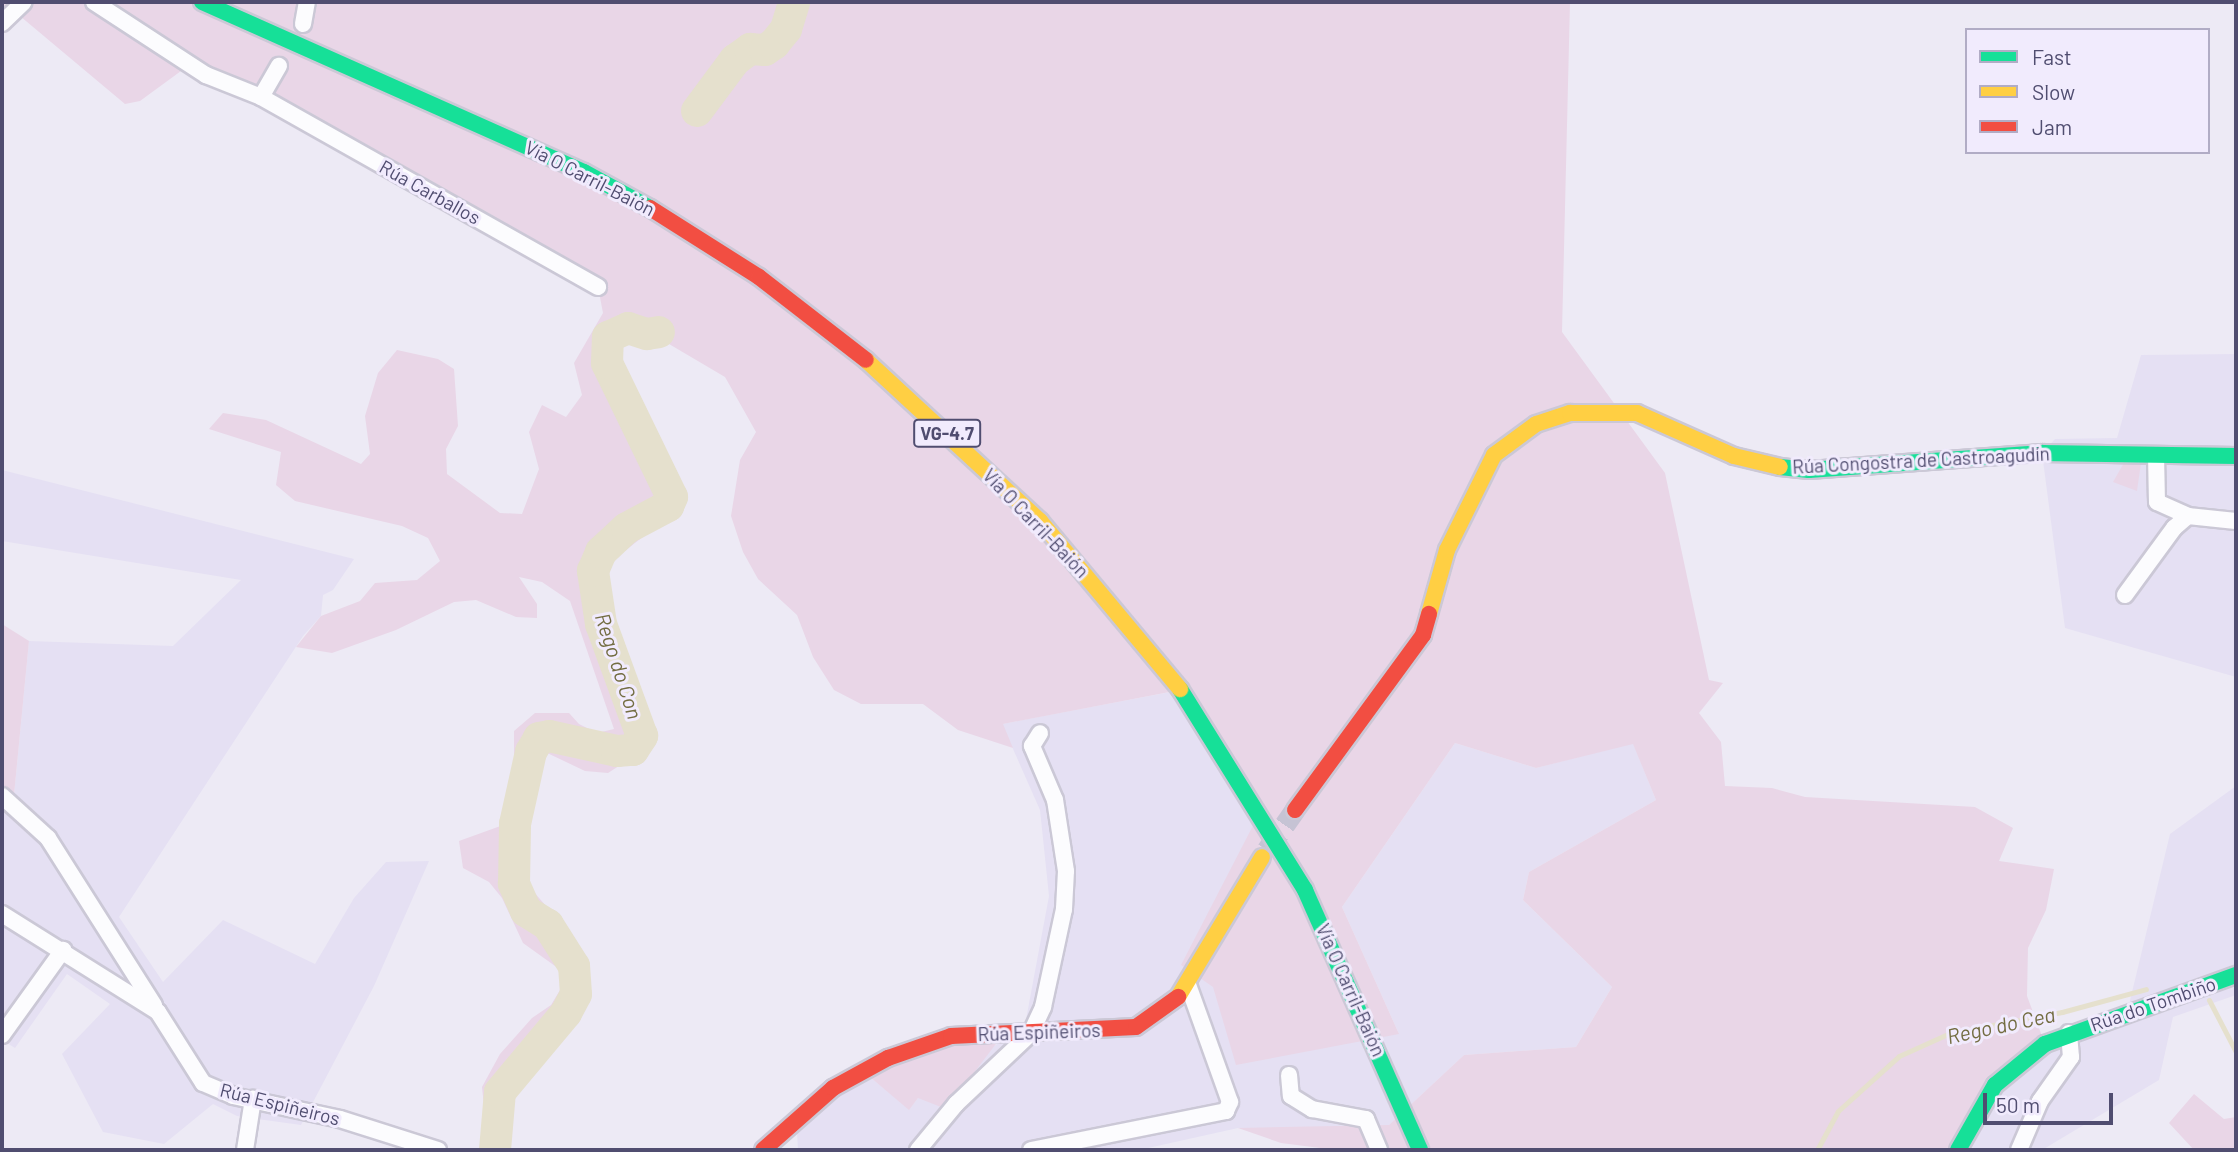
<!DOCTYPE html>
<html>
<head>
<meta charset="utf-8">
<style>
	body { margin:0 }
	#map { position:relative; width:2238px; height:1152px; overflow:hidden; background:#edeaf5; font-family:Barlow,sans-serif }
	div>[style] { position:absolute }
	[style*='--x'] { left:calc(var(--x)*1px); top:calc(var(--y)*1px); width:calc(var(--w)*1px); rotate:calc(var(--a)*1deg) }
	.residential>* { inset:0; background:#e5e0f3 }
	.green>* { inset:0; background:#e9d6e7 }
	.stream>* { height:5px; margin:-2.5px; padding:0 2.5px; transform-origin:2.5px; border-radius:2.5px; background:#e5e0cd }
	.river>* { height:32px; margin:-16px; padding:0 16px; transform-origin:16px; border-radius:16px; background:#e5e0cd }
	.secondary-tunnel>* { height:21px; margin-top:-10.5px; transform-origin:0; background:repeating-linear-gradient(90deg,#c6c3d4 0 21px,transparent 0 31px) }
	.roads { filter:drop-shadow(2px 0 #cbc8d6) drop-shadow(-2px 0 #cbc8d6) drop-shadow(0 2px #cbc8d6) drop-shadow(0 -2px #cbc8d6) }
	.street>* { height:16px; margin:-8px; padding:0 8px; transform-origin:8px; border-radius:8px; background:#fcfcfe }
	.fast>* { height:16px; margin:-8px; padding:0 8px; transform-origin:8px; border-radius:8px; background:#16e098 }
	.slow>* { height:16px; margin:-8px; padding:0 8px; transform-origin:8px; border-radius:8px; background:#ffcf43 }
	.jam>* { height:16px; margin:-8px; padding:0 8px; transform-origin:8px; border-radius:8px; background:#f24e42 }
	span { translate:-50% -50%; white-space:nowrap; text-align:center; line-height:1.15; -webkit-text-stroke:6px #f1ebfd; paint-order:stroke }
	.shield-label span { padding:2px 5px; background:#f1ebfd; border:2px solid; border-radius:5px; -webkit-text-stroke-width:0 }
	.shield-label { font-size:18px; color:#504d70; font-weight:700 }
	.street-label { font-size:19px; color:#504d70 }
	.water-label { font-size:21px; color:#736d42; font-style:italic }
	.frame { position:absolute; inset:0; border:4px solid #504d70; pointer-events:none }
	.legend { position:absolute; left:1965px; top:28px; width:245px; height:126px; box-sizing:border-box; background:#f1ebfd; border:2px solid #b1acc5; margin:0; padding:9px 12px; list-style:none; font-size:21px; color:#504d70 }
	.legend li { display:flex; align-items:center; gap:14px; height:35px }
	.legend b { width:35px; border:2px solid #b1acc5 }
	.scale { position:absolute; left:1983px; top:1093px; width:130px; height:32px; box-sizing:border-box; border:4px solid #504d70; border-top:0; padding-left:9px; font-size:21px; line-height:24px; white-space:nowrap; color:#504d70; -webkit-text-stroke:5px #f1ebfd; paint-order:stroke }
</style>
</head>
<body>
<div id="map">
	<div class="residential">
		<i style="clip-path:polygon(2236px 354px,2236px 677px,2065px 628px,2042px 453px,2055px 439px,2117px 438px,2141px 355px)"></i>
		<i style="clip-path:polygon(2px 470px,354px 559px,333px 590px,323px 595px,321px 616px,303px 636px,119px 917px,163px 982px,223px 920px,315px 964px,354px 898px,386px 862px,429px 861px,374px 986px,301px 1125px,237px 1116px,213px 1104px,164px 1144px,103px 1132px,62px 1054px,110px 1004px,67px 974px,15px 1048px,2px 1040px,2px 809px,14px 795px,29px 641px,173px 646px,241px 580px,2px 541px)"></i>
		<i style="clip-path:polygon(1181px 690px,1399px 1034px,1342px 907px,1455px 743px,1536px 768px,1633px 743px,1656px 800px,1529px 872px,1523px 900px,1612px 987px,1576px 1047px,1464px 1055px,1384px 1130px,1238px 1128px,1139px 1150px,798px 1150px,796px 1115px,870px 1077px,909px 1109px,918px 1098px,1025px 1025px,1049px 896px,1040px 810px,1002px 724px)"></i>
		<i style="clip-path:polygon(2236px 786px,2236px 995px,2173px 1017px,2159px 1080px,2042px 1150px,1958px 1150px,2019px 1062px,2127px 1013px,2170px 834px)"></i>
	</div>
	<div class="green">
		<i style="clip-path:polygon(2px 2px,1570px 2px,1562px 332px,1665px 473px,1709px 680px,1723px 683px,1699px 713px,1721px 742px,1725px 786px,1772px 788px,1805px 797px,1975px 807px,2013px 828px,1999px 861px,2054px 869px,2046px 910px,2028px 948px,2027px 996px,2045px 1044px,1995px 1085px,1958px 1150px,1336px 1150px,1281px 1143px,1238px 1128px,1389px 1125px,1464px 1055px,1576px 1047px,1612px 987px,1523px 900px,1529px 872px,1656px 800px,1633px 744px,1536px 768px,1455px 743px,1342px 907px,1399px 1034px,1236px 1065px,1213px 987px,1181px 965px,1260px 812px,1180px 690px,1003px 724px,1013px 748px,958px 730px,923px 704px,861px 704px,834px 690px,813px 657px,797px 615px,758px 579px,743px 552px,731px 516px,740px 460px,756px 432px,725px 377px,669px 344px,638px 340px,619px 342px,619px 363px,678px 492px,676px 511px,608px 564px,608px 586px,613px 622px,652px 722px,650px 746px,608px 773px,585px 771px,543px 751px,523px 863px,533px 891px,559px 921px,583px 966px,580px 1007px,513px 1085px,506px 1150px,479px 1150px,485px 1116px,482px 1087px,500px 1054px,532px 1018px,551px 1005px,560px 990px,562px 971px,523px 943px,502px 898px,489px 882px,463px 868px,459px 841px,506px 824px,514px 789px,514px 731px,535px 713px,569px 713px,579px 724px,597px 733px,614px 729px,570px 601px,542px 582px,519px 577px,537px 604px,537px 618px,516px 617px,476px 600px,454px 602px,396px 630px,332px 653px,296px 647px,321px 616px,360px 601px,375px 583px,417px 580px,440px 561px,428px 538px,402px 526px,295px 501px,276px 485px,281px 452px,209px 429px,223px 413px,266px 420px,361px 464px,370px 454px,365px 416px,378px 373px,397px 350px,438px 359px,454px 369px,458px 426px,446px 449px,447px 474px,500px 513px,522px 514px,539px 469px,529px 432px,542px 405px,566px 417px,582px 395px,574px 363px,603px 313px,598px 287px,206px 75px,181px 71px,140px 101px,125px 104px,14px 11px,2px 23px)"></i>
		<i style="clip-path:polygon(2125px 461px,2141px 463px,2137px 491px,2113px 482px)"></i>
		<i style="clip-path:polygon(2px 624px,29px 641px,14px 795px,2px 809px)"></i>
		<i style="clip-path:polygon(951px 1036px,999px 1040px,946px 1109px,918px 1098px,909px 1110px,870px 1077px)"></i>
		<i style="clip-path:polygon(2194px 1094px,2224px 1119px,2236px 1117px,2236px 1150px,2194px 1150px,2169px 1123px)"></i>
	</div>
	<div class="stream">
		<i style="--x:2209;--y:1000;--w:59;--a:62.6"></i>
		<i style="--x:1817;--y:1150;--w:44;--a:-61.7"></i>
		<i style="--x:1838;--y:1111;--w:82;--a:-42"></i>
		<i style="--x:1899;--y:1056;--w:56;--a:-24.3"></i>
		<i style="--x:1950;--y:1033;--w:114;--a:-10.6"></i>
		<i style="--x:2062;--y:1012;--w:87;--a:-15.3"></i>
	</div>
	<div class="river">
		<i style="--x:697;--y:111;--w:64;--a:-53.3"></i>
		<i style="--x:735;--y:60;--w:19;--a:-36"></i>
		<i style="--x:750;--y:49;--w:15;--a:4"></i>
		<i style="--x:765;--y:50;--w:11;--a:-34"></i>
		<i style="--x:774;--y:44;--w:19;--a:-51"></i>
		<i style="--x:786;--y:29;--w:28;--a:-73"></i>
		<i style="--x:495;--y:1150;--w:58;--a:-85.1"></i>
		<i style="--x:500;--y:1092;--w:103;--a:-50.1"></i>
		<i style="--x:566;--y:1013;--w:21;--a:-62"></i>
		<i style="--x:576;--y:994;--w:28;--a:-94"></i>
		<i style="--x:574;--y:966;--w:49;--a:-122.4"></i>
		<i style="--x:548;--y:925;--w:26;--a:-148"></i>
		<i style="--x:526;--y:911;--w:30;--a:-114"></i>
		<i style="--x:514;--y:884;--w:60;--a:-89"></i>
		<i style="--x:515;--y:824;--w:74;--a:-77.5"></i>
		<i style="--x:531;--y:752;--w:16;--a:-60"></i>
		<i style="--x:539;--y:738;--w:10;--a:-11"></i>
		<i style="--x:549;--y:736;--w:70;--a:12.4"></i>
		<i style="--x:617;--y:751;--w:16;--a:-4"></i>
		<i style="--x:633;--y:750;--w:17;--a:-57"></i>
		<i style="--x:642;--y:736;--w:119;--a:-110.1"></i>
		<i style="--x:601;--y:624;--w:54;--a:-98.6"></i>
		<i style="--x:593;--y:571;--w:21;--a:-67"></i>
		<i style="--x:601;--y:552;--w:35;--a:-43"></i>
		<i style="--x:627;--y:528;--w:47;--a:-28.2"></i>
		<i style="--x:668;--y:506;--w:10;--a:-66"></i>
		<i style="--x:672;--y:497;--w:149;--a:-115.9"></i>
		<i style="--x:607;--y:363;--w:26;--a:-88"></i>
		<i style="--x:608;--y:337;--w:22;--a:-24"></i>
		<i style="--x:628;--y:328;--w:20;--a:18"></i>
		<i style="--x:647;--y:334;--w:12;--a:-9"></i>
	</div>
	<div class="secondary-tunnel">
		<i style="--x:1267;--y:850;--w:49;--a:-55"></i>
	</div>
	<div class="roads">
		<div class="street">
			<i style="--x:94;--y:2;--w:134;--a:33.1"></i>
			<i style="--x:206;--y:75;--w:59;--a:21.8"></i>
			<i style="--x:261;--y:97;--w:36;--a:-60"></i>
			<i style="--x:2;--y:23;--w:30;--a:-44"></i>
			<i style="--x:303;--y:24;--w:22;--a:-80"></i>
			<i style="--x:261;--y:97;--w:387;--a:29.4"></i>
			<i style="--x:2156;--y:455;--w:47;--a:88.8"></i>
			<i style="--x:2157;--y:502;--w:34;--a:24"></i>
			<i style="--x:2188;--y:516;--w:48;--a:5.9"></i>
			<i style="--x:2125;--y:595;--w:83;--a:-53.8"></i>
			<i style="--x:2174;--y:528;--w:18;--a:-41"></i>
			<i style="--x:2;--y:796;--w:62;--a:42.4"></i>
			<i style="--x:48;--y:838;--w:198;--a:57.6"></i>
			<i style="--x:2;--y:914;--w:184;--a:32.1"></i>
			<i style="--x:158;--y:1012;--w:84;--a:57.6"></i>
			<i style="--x:203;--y:1083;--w:33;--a:23"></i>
			<i style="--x:233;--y:1096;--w:109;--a:12.1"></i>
			<i style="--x:340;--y:1119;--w:103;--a:17.6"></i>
			<i style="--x:2;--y:1035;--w:105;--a:-54.3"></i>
			<i style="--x:1289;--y:1075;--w:21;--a:85"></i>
			<i style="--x:1291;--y:1096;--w:25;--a:32"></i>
			<i style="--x:1312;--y:1109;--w:55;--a:10.5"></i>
			<i style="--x:1366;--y:1119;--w:34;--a:67"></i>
			<i style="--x:245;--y:1150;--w:52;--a:-81.1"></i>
			<i style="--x:918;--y:1150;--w:60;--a:-50.4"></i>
			<i style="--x:956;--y:1104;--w:103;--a:-43.4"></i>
			<i style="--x:1031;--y:1033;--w:29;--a:-65"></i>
			<i style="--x:1043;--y:1007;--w:100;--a:-77.9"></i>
			<i style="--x:1064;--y:909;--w:38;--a:-87"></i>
			<i style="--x:1066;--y:871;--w:72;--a:-98.8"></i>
			<i style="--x:1055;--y:800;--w:59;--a:-113.1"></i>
			<i style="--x:1032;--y:746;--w:15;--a:-58"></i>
			<i style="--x:1031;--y:1150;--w:199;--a:-11.3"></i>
			<i style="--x:1226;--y:1111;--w:10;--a:-66"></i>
			<i style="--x:1230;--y:1102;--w:124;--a:-109.7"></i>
			<i style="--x:2019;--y:1150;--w:53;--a:-66.8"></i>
			<i style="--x:2040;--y:1101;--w:54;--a:-54.8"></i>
			<i style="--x:2071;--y:1057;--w:24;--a:-95"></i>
		</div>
		<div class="fast">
			<i style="--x:202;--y:2;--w:418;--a:24"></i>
			<i style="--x:584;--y:172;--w:75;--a:28.6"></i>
			<i style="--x:1780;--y:467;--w:29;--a:6"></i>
			<i style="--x:1809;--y:470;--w:234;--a:-4.2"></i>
			<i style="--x:2042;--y:453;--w:194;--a:0.9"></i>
			<i style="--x:1180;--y:689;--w:237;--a:58.1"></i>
			<i style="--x:1305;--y:890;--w:284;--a:66.1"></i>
			<i style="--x:1958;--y:1150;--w:75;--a:-60.4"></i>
			<i style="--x:1995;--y:1085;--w:65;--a:-39.4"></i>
			<i style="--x:2045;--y:1044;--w:203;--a:-19.9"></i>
		</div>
		<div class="slow">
			<i style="--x:866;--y:360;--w:237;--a:42.8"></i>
			<i style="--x:1040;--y:521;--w:219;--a:50.2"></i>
			<i style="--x:1429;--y:614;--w:66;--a:-74.3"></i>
			<i style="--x:1447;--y:550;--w:106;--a:-63.7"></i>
			<i style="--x:1494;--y:455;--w:52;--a:-36.4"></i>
			<i style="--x:1536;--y:424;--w:36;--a:-18"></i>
			<i style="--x:1570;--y:413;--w:67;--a:0"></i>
			<i style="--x:1637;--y:413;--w:106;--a:23.9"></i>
			<i style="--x:1734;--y:456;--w:47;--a:13.4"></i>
			<i style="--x:1178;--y:997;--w:163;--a:-59"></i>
		</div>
		<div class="jam">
			<i style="--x:650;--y:208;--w:129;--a:32.3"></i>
			<i style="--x:759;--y:277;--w:135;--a:37.8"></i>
			<i style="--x:1295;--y:810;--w:217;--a:-53.8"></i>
			<i style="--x:1423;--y:635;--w:22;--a:-74"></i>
			<i style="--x:763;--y:1150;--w:94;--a:-41.5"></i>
			<i style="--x:833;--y:1088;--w:63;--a:-28.6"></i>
			<i style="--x:888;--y:1058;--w:67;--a:-19.2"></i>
			<i style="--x:951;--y:1036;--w:185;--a:-2.8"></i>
			<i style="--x:1136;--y:1027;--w:52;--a:-35.5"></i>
		</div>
	</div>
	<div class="shield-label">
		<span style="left:947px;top:433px">VG-4.7</span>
	</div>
	<div class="street-label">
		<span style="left:590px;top:178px;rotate:27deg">Vía O Carril-Baión</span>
		<span style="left:430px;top:192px;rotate:29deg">Rúa Carballos</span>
		<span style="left:1921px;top:460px;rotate:-3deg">Rúa Congostra de Castroagudín</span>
		<span style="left:1036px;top:523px;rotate:46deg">Vía O Carril-Baión</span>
		<span style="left:1351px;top:990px;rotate:66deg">Vía O Carril-Baión</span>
		<span style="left:2153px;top:1004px;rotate:-19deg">Rúa do Tombiño</span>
		<span style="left:1039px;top:1032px;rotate:-2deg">Rúa Espiñeiros</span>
		<span style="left:280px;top:1104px;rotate:14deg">Rúa Espiñeiros</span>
	</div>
	<div class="water-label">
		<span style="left:619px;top:666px;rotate:72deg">Rego do Con</span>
		<span style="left:2001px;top:1025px;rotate:-12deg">Rego do Cea</span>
	</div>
	<div class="frame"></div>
	<ul class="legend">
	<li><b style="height:9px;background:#16e098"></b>Fast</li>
	<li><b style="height:9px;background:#ffcf43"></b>Slow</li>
	<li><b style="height:9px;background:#f24e42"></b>Jam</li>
	</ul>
	<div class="scale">50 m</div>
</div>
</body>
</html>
